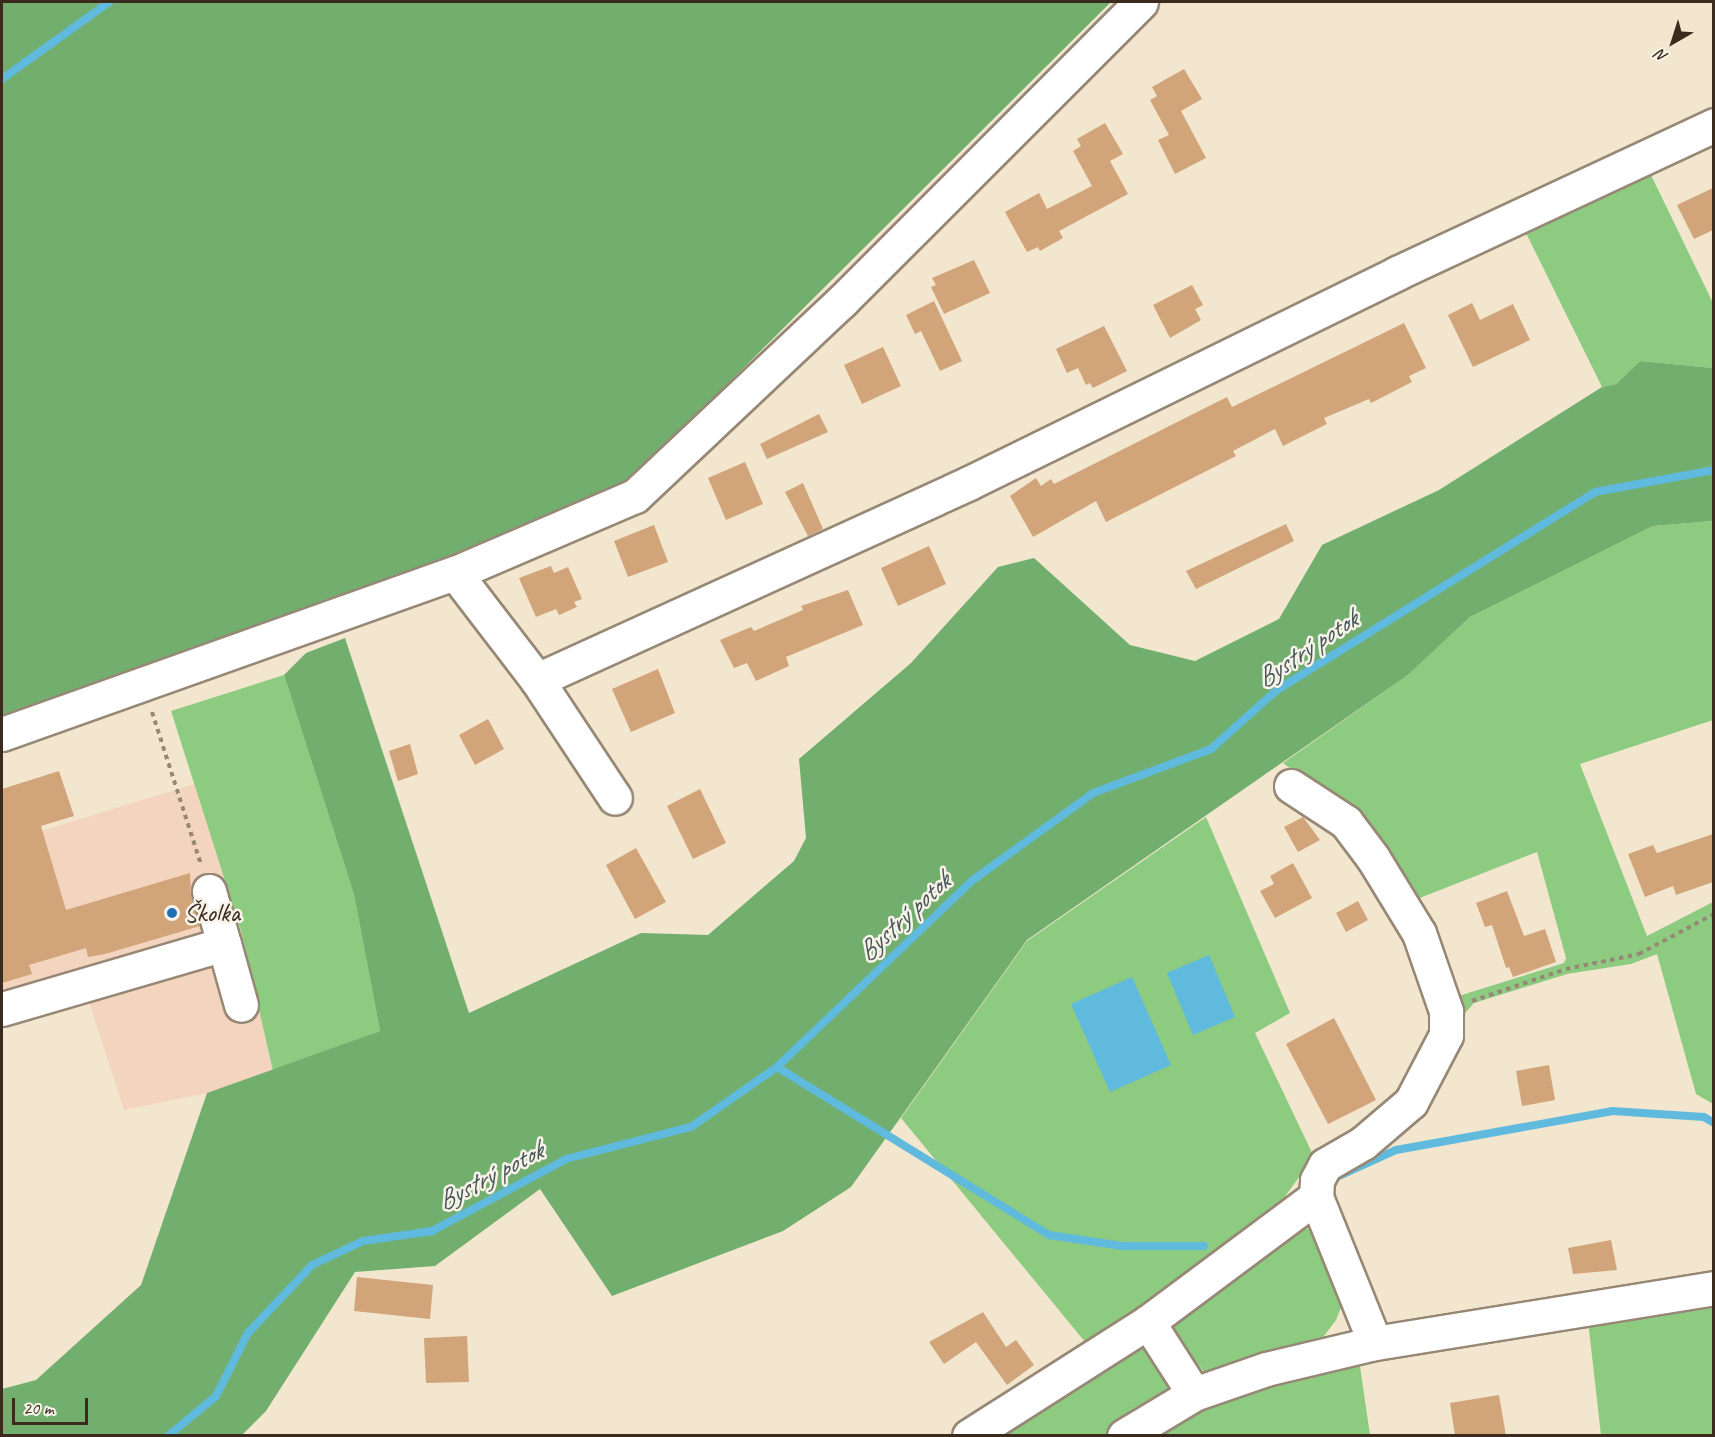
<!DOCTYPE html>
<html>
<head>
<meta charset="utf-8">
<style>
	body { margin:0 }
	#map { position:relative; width:1715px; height:1437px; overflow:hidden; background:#f3e6ce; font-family:Caveat,sans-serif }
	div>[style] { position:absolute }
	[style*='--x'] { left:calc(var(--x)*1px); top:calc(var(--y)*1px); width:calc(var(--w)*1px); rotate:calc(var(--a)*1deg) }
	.built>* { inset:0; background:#f3d4bf }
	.green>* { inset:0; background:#8dcb81 }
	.forest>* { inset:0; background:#72af6f }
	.water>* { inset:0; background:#5fbadd }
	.stream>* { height:8px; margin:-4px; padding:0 4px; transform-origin:4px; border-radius:4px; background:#5fbadd }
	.building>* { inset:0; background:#d1a47a }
	.path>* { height:4px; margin-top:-2px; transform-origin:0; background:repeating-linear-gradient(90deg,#978876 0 4.5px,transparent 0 9px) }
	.roads { filter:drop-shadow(2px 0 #978876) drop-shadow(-2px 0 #978876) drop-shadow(0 2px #978876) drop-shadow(0 -2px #978876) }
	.minor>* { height:33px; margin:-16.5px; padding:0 16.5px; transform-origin:16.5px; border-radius:16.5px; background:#fff }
	.dots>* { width:16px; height:16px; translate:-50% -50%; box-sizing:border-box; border:3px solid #f7f3e8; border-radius:50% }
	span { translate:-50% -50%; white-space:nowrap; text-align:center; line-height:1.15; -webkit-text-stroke:5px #f7f3e8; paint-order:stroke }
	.poi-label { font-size:26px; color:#3b2a1e }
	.left { translate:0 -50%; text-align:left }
	.water-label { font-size:27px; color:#465557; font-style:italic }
	.frame { position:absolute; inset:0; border:3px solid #3b2a1e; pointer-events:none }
	.north { position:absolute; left:1643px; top:12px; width:60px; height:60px; -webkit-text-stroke:4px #f7f3e8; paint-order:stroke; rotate:219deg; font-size:16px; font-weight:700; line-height:24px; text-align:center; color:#3b2a1e }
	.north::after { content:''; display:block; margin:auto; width:21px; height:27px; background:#3b2a1e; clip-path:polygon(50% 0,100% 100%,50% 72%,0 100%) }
	.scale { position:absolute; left:12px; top:1398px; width:76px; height:27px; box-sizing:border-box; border:3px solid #3b2a1e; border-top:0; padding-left:8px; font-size:18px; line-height:21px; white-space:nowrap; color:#3b2a1e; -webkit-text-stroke:4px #f7f3e8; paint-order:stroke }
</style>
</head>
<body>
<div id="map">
	<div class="built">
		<i style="clip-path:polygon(194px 784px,241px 931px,273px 1071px,207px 1093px,124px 1110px,87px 996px,2px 1021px,2px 843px)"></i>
	</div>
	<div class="green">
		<i style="clip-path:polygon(1650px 173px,1713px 303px,1713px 368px,1640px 361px,1616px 384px,1602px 387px,1526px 233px)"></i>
		<i style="clip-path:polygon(1713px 521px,1713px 720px,1580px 764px,1647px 936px,1713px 902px,1713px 1104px,1696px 1094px,1657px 954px,1631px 964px,1567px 974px,1474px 1003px,1458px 1021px,1452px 998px,1564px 963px,1566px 958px,1537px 852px,1412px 901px,1355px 817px,1283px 763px,1408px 675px,1470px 617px,1653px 526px)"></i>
		<i style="clip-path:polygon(284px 675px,354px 895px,380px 1031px,273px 1071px,241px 931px,171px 711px)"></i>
		<i style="clip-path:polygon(1206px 817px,1290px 1013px,1255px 1033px,1314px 1157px,1261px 1229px,1090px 1348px,901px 1118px,1027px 941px)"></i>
		<i style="clip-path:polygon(1313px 1228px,1342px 1305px,1336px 1320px,1324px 1336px,1308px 1345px,1204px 1372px,1193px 1358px,1182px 1353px,1171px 1336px,1170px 1325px,1296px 1230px)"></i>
		<i style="clip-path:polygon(1713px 1299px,1713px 1435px,1601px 1435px,1588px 1321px)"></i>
		<i style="clip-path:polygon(1140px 1341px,1152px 1347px,1172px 1386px,1156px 1404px,1104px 1435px,986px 1436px)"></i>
		<i style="clip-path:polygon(1359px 1360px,1370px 1435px,1152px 1436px,1197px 1408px,1238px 1390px)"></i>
	</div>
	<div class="forest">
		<i style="clip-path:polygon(2px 2px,1111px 2px,629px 482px,451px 560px,2px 718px)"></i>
		<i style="clip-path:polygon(1640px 361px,1713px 368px,1713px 521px,1653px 526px,1470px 617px,1408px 675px,1027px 940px,851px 1187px,783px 1231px,612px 1296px,540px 1189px,435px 1266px,355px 1272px,266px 1411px,242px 1435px,2px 1435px,2px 1389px,36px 1380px,141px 1285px,207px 1093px,380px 1031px,354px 895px,284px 675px,306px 653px,345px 638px,469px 1013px,641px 933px,708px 935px,794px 861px,806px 838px,799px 759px,911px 663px,998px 567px,1034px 558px,1130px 645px,1195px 661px,1279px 619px,1322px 545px,1439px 490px,1602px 387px,1616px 384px)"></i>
	</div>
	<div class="water">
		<i style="clip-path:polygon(1209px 955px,1235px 1017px,1193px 1035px,1167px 973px)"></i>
		<i style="clip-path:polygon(1132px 977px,1171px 1065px,1110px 1092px,1071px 1004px)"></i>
	</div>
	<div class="stream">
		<i style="--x:2;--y:79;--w:132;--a:-35.7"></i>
		<i style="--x:777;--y:1067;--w:320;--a:31.7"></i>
		<i style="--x:1049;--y:1235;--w:74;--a:8.6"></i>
		<i style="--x:1122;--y:1246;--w:82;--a:0"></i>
		<i style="--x:1332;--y:1179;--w:70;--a:-24.4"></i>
		<i style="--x:1396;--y:1150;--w:219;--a:-10.2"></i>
		<i style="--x:1612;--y:1111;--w:92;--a:3.7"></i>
		<i style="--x:1704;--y:1117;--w:12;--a:31"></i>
		<i style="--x:168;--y:1436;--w:62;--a:-39.8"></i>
		<i style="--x:216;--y:1396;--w:71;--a:-63.1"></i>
		<i style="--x:248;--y:1333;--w:93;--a:-46.7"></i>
		<i style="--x:312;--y:1265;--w:56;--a:-25.2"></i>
		<i style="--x:363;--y:1241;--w:70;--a:-8.2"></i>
		<i style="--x:432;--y:1231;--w:152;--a:-28.2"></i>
		<i style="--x:566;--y:1159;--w:129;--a:-14.4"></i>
		<i style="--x:691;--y:1127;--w:105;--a:-34.9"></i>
		<i style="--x:777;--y:1067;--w:271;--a:-43.7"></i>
		<i style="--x:973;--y:880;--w:148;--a:-35.9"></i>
		<i style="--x:1093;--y:793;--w:126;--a:-20.4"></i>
		<i style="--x:1211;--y:749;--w:89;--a:-41.8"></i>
		<i style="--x:1277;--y:690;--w:375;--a:-31.9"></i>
		<i style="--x:1595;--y:492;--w:121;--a:-10.5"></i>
	</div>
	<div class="building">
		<i style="clip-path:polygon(1184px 69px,1202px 99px,1181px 111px,1206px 158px,1175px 174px,1158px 140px,1169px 135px,1150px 100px,1157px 96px,1152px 87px)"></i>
		<i style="clip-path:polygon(1105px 123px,1123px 154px,1110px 161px,1128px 194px,1059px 231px,1063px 238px,1040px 251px,1038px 247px,1027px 252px,1005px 212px,1039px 193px,1047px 209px,1092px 186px,1073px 151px,1081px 146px,1077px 139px)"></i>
		<i style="clip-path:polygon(1713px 188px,1713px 230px,1694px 239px,1677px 205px)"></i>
		<i style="clip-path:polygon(974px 260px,990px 293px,944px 314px,931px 287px,936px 285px,932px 278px)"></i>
		<i style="clip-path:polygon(1192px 285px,1203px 305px,1195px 309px,1201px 320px,1170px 338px,1153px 305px)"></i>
		<i style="clip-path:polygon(934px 301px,962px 361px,940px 371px,921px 331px,915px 334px,906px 315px)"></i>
		<i style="clip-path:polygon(1472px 303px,1480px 320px,1513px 304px,1530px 340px,1473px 367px,1448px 315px)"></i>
		<i style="clip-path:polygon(1404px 323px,1426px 368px,1409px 376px,1412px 382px,1371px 403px,1369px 399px,1324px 418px,1327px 424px,1283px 446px,1275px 429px,1233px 451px,1236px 456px,1106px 522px,1096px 501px,1033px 537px,1010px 496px,1036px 478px,1041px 486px,1051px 479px,1054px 484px,1227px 397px,1232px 407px)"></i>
		<i style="clip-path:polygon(1104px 326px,1127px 371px,1093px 388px,1090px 383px,1086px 385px,1078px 368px,1067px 373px,1056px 349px)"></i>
		<i style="clip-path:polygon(883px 347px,901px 386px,862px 404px,844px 365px)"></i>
		<i style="clip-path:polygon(819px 414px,828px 432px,767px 459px,760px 444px)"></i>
		<i style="clip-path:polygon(745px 462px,763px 504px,726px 520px,708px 478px)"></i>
		<i style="clip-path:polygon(803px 483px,823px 529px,808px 536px,785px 492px)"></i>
		<i style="clip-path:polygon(1286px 524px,1294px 541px,1196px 589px,1186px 571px)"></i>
		<i style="clip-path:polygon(654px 525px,668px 562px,628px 577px,614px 541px)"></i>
		<i style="clip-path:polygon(929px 546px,946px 584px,898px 606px,881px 568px)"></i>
		<i style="clip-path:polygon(551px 566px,554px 573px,568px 567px,582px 599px,574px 602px,577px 607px,559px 615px,556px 609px,536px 617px,519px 578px)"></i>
		<i style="clip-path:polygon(848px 590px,863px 625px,786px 657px,789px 666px,756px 681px,747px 663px,734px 668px,720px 640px,751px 627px,754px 631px,803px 610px,801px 606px)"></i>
		<i style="clip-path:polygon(658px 669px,675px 713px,631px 732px,612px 689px)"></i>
		<i style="clip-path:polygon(488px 719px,504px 749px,475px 765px,459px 735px)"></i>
		<i style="clip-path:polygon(410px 744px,418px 774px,398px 781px,389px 751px)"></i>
		<i style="clip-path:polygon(59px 771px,74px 816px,41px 826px,66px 910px,190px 873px,191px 896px,200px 926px,105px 954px,88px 957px,86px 948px,29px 965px,32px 974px,2px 983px,2px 789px)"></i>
		<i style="clip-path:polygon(700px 789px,726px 843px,693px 859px,667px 806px)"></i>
		<i style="clip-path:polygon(1303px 817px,1320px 840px,1298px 852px,1284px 827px)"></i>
		<i style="clip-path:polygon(1713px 834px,1713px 882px,1676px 895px,1673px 886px,1645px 897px,1628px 854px,1653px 845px,1657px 853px)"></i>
		<i style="clip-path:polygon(636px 848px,666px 902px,635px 919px,606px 865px)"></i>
		<i style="clip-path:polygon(1293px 863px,1312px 898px,1275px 918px,1260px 891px,1274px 884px,1270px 876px)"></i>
		<i style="clip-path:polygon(1507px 891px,1524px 936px,1545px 929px,1556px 962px,1513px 977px,1509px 967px,1506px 968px,1492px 925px,1485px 927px,1476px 903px)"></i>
		<i style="clip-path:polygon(1358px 901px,1368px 920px,1346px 932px,1336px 913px)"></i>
		<i style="clip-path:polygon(1334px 1018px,1376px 1100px,1328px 1124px,1286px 1044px)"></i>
		<i style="clip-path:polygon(1549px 1065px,1555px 1100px,1522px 1106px,1516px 1071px)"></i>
		<i style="clip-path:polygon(1611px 1240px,1617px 1270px,1573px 1274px,1568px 1248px)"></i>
		<i style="clip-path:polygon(357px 1277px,433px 1285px,430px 1319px,354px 1311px)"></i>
		<i style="clip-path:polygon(983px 1312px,1006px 1347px,1016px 1340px,1034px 1365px,1007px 1385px,976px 1342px,944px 1364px,929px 1342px)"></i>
		<i style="clip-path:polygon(467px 1336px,469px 1382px,426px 1383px,424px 1338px)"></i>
		<i style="clip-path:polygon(1499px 1395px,1506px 1436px,1455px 1436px,1450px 1403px)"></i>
	</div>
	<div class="path">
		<i style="--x:152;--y:712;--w:161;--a:72.2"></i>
		<i style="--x:1472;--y:1001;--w:99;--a:-18.8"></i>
		<i style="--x:1566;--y:969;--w:75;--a:-11.6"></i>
		<i style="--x:1639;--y:954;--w:85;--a:-28.1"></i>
	</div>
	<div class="roads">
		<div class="minor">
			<i style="--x:455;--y:573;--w:135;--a:52.5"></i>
			<i style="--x:537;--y:680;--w:141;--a:56.5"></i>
			<i style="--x:537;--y:680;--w:475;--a:-24.5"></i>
			<i style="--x:969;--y:483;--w:477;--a:-26.1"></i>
			<i style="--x:1397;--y:273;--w:350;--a:-25"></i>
			<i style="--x:2;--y:734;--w:481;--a:-19.6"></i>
			<i style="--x:455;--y:573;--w:196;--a:-23.2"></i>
			<i style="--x:635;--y:496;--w:283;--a:-43.3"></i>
			<i style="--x:841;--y:302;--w:424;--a:-45"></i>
			<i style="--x:1291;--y:786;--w:66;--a:33.2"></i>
			<i style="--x:1346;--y:822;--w:45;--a:53.1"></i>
			<i style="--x:1373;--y:858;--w:88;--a:58.5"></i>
			<i style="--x:1419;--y:933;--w:83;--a:70.9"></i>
			<i style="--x:1446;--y:1011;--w:24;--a:90"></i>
			<i style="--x:1446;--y:1035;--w:76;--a:117.6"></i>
			<i style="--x:1411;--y:1102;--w:63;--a:139.5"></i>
			<i style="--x:1363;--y:1143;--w:44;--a:149.9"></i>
			<i style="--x:1325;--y:1165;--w:17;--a:118"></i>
			<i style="--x:1317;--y:1180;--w:17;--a:93"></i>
			<i style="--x:1316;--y:1197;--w:157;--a:68"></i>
			<i style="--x:209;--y:891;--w:55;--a:74.2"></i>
			<i style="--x:2;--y:1009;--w:231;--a:-16.3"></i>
			<i style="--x:224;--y:944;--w:63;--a:74.4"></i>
			<i style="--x:1148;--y:1322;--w:85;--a:57.4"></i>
			<i style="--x:969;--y:1436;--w:212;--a:-32.5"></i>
			<i style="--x:1148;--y:1322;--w:209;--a:-36.7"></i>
			<i style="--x:1124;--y:1436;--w:82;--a:-31"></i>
			<i style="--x:1194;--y:1394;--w:76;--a:-19.1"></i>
			<i style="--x:1266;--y:1369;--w:112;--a:-13.4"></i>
			<i style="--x:1375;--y:1343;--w:343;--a:-9.2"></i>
		</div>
	</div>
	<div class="dots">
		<i style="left:172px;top:913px;background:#1f6fb2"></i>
	</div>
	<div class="poi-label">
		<span class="left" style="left:184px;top:913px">Školka</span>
	</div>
	<div class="water-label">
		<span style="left:1307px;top:649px;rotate:-34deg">Bystrý potok</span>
		<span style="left:904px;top:917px;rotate:-43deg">Bystrý potok</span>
		<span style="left:490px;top:1176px;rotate:-28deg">Bystrý potok</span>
	</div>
	<div class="frame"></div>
	<div class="north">N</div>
	<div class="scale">20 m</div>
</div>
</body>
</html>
